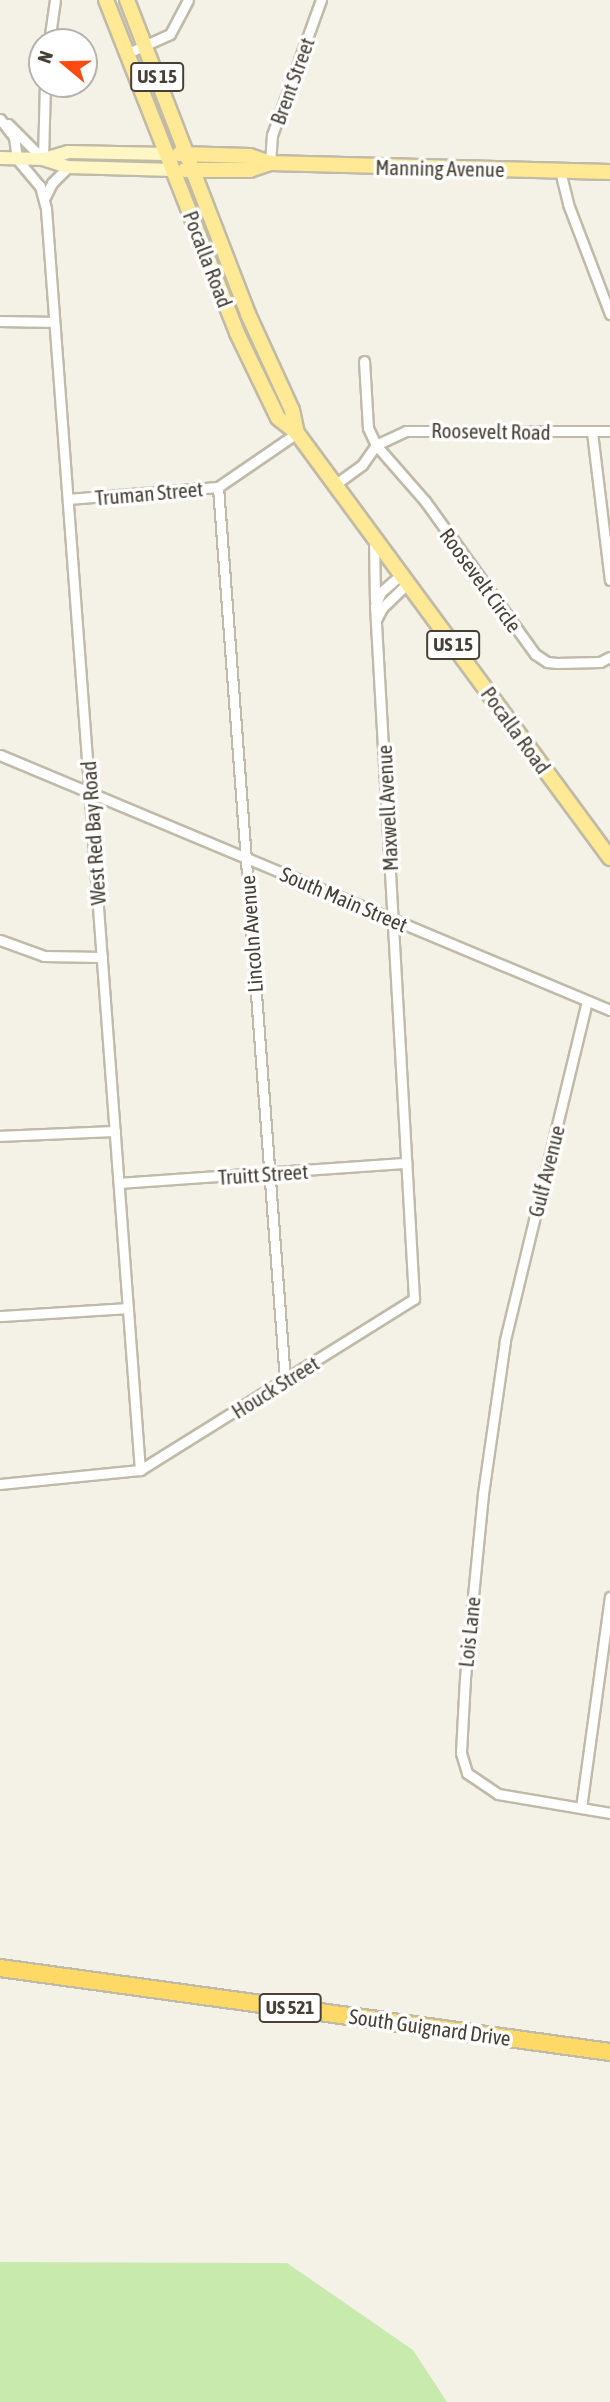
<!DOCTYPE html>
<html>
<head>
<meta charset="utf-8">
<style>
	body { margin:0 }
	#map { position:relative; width:610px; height:2402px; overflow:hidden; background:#f4f1e6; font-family:"Asap Condensed",sans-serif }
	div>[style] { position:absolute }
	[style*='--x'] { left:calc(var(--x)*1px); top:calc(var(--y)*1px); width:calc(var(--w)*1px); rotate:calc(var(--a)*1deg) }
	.green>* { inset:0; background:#c9eaad }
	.roads { filter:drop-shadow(2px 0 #c0baa8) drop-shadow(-2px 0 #c0baa8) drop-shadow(0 2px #c0baa8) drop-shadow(0 -2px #c0baa8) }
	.street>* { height:9px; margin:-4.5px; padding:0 4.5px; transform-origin:4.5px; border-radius:4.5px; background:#fff }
	.secondary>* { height:12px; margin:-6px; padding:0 6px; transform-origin:6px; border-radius:6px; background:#fff6c5 }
	.primary>* { height:14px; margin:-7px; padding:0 7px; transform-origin:7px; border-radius:7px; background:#ffe994 }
	.highway>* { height:16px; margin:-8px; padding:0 8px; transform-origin:8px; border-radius:8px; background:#ffd966 }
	span { translate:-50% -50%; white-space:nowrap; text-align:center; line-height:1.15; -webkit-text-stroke:7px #fff; paint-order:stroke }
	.shield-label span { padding:2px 5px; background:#fff; border:2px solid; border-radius:5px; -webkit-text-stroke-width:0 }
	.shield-label { font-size:19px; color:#474135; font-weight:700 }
	.street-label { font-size:21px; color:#474135 }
	.north { position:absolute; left:28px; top:28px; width:70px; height:70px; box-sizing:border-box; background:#fff; border:2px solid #b5b3ae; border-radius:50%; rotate:289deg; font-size:19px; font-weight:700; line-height:28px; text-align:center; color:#474135 }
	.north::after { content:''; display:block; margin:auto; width:24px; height:32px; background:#ff4912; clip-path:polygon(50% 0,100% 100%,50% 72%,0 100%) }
</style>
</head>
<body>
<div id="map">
	<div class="green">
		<i style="clip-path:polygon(0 2262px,287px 2263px,413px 2350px,447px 2402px,0 2402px)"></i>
	</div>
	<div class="roads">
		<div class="street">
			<i style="--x:49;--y:42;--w:42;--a:-81.9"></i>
			<i style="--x:128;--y:53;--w:46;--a:-24.3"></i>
			<i style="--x:170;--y:34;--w:38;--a:-62"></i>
			<i style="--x:0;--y:119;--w:23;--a:52"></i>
			<i style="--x:14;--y:137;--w:22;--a:82"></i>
			<i style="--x:17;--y:159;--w:35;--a:50"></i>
			<i style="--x:40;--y:186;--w:24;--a:75"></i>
			<i style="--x:46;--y:209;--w:1264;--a:85.74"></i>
			<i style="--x:8;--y:124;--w:49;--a:45"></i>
			<i style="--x:43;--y:159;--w:75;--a:-88.5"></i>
			<i style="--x:270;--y:163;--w:28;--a:-86"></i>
			<i style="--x:272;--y:135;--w:144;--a:-70.1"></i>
			<i style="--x:560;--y:171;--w:34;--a:76"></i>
			<i style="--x:568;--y:204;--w:118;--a:69.1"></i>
			<i style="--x:45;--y:197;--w:16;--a:-63"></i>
			<i style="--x:52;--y:183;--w:23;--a:-45"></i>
			<i style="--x:0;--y:321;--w:54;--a:1.1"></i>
			<i style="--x:610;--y:431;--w:204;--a:180"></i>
			<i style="--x:406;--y:431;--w:33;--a:155"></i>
			<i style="--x:376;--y:445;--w:74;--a:48.8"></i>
			<i style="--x:425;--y:501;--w:188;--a:54.3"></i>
			<i style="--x:535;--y:654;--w:14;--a:34"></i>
			<i style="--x:547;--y:662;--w:10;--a:6"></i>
			<i style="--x:557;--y:663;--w:43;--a:-1.3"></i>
			<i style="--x:600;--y:662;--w:11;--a:-27"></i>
			<i style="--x:592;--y:432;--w:149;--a:83.1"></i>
			<i style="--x:333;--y:486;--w:36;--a:-36"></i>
			<i style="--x:362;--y:465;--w:24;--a:-55"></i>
			<i style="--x:376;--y:445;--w:19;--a:-115"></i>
			<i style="--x:368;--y:428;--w:67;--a:-93.4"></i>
			<i style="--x:218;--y:487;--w:897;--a:85.71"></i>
			<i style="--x:68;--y:499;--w:150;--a:-4.6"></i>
			<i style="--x:218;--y:487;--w:96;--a:-34.4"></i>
			<i style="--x:374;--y:538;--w:63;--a:89.1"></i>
			<i style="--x:377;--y:618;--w:11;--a:-63"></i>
			<i style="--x:382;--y:608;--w:36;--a:-44"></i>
			<i style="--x:0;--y:755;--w:661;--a:22.69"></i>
			<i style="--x:0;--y:940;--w:47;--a:20"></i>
			<i style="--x:44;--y:956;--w:58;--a:1"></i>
			<i style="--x:587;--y:1001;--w:350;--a:103.6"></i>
			<i style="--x:505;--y:1341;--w:155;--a:98.2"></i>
			<i style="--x:483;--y:1494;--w:185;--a:95.6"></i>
			<i style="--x:465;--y:1678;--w:75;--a:93.1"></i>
			<i style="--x:461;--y:1753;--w:21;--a:73"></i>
			<i style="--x:467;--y:1773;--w:37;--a:34"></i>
			<i style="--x:498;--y:1794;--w:114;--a:9.6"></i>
			<i style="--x:0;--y:1136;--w:115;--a:-2.5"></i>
			<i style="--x:119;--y:1183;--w:288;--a:-4"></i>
			<i style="--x:0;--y:1316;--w:128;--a:-3.6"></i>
			<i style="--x:0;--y:1484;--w:141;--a:-5.7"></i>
			<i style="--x:140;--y:1470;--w:323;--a:-32"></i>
			<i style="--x:414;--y:1299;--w:694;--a:-93.22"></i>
			<i style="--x:375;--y:606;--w:15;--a:-67"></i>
			<i style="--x:381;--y:592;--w:28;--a:-41"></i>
			<i style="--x:581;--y:1808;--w:213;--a:-82.2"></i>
		</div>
		<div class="secondary">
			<i style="--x:0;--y:158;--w:43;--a:1.3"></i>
			<i style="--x:43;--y:159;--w:26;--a:18"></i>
			<i style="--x:68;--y:167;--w:105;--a:1.6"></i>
			<i style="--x:44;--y:159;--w:25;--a:-16"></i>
			<i style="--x:68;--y:152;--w:99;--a:1.2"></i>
		</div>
		<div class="primary">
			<i style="--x:106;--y:0;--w:358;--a:68.5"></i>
			<i style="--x:237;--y:333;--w:94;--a:64.2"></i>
			<i style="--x:278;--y:418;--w:24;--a:38"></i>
			<i style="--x:297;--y:433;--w:528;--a:53.63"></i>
			<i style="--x:127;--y:0;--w:337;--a:68.9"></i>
			<i style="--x:248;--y:314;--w:106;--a:65.4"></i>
			<i style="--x:292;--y:410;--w:24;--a:78"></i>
			<i style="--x:179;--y:154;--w:71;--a:1.6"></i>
			<i style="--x:250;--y:156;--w:21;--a:19"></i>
			<i style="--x:270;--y:163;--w:340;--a:1.5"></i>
			<i style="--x:185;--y:170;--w:65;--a:0"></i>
			<i style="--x:250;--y:170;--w:21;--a:-19"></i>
		</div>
		<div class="highway">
			<i style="--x:0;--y:1968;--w:616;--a:7.84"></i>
		</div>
	</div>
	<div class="shield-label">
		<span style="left:157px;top:77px">US 15</span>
		<span style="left:453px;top:645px">US 15</span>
		<span style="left:290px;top:2008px">US 521</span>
	</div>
	<div class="street-label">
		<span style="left:292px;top:81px;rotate:-70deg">Brent Street</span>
		<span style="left:440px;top:168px;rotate:1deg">Manning Avenue</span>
		<span style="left:208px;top:259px;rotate:69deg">Pocalla Road</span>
		<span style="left:491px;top:431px;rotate:1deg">Roosevelt Road</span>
		<span style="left:149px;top:493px;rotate:-5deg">Truman Street</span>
		<span style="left:481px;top:580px;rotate:54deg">Roosevelt Circle</span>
		<span style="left:516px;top:730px;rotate:54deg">Pocalla Road</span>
		<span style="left:387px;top:808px;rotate:-93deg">Maxwell Avenue</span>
		<span style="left:93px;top:833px;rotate:-94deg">West Red Bay Road</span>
		<span style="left:344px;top:899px;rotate:23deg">South Main Street</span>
		<span style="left:251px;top:934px;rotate:-94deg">Lincoln Avenue</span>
		<span style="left:546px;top:1171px;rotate:-76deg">Gulf Avenue</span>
		<span style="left:263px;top:1174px;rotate:-4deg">Truitt Street</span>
		<span style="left:275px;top:1387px;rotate:-32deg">Houck Street</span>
		<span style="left:469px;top:1632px;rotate:-84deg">Lois Lane</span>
		<span style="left:430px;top:2027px;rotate:8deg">South Guignard Drive</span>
	</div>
	<div class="north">N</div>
</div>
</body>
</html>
